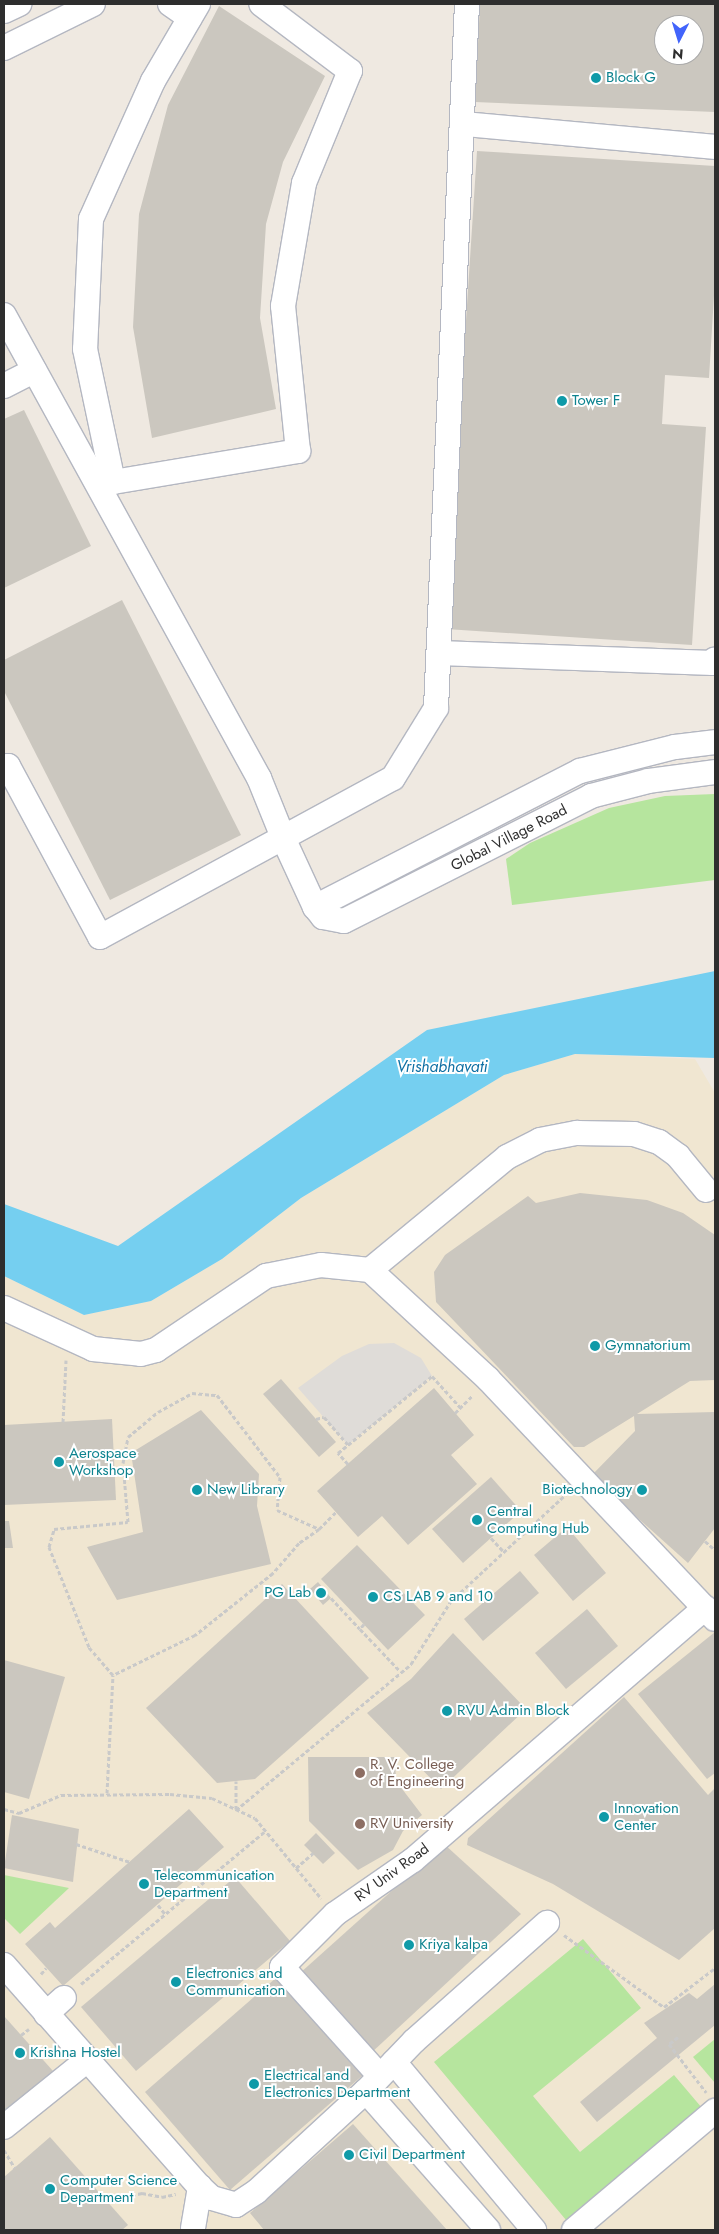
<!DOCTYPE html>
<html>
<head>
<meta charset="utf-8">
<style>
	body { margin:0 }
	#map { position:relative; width:719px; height:2234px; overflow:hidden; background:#efe9e1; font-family:Jost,sans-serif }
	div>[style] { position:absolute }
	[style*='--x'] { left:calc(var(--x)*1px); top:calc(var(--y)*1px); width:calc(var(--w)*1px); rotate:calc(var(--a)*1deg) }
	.education>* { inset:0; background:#f0e6d1 }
	.green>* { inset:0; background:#b6e59e }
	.plaza>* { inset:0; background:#dfdcd8 }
	.water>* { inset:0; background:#75cff0 }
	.building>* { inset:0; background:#cbc7bf }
	.path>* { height:3px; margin-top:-1.5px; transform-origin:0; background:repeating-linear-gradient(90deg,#c9c9c9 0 4px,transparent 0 6.5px) }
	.roads { filter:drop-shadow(1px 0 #b4b7c1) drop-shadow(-1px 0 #b4b7c1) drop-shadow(0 1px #b4b7c1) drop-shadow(0 -1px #b4b7c1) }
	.minor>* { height:24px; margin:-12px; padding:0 12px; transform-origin:12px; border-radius:12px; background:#fff }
	.dots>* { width:14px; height:14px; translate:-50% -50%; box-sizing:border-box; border:2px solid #fff; border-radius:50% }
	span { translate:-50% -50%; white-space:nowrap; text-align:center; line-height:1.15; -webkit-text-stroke:4px #fff; paint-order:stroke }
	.culture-label { font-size:15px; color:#0d838f }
	.left { translate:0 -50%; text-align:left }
	.right { translate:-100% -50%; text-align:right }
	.street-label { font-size:15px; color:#2e2e2e }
	.education-label { font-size:15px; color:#785e54 }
	.water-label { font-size:16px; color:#0d6fa3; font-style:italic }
	.frame { position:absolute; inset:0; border:5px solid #2e2e2e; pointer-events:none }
	.north { position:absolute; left:654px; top:15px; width:50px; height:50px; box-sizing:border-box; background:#fff; border:1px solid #ababab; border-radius:50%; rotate:185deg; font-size:14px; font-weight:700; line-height:20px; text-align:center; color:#2e2e2e }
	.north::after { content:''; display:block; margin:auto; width:18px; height:22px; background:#4264fb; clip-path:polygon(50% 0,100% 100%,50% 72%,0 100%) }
</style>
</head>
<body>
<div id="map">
	<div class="education">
		<i style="clip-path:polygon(575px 1054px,695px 1059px,715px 1093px,715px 2230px,4px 2230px,4px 1276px,84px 1315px,151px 1301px,222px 1259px,301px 1198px,504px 1075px)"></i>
	</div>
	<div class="green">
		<i style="clip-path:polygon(715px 794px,715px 880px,512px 905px,506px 859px,530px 843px,609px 808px,665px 796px)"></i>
		<i style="clip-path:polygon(4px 1875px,69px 1888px,20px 1934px,4px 1918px)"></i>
		<i style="clip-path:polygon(583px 1939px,641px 2008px,533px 2096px,580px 2152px,674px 2075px,702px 2108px,566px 2220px,434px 2062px)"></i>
		<i style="clip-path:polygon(715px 2039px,715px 2083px,693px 2057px)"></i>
	</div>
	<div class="plaza">
		<i style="clip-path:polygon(394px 1343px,421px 1358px,432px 1376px,348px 1445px,298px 1388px,342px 1356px,369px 1344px)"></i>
	</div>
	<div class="water">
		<i style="clip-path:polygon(715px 971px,715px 1058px,575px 1054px,504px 1075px,301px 1198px,222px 1259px,151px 1301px,84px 1315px,4px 1276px,4px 1204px,118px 1246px,427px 1030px)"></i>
	</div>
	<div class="building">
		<i style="clip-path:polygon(evenodd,480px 4px,715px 4px,715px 112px,475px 102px,480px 4px,664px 25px,694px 25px,694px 55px,664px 55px,664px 25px)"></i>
		<i style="clip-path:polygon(219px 6px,325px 76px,283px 162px,266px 224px,260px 318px,276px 409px,152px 438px,133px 327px,139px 214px,168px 105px)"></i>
		<i style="clip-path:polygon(477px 151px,715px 166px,715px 279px,709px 378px,665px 375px,662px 424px,706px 427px,692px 645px,446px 629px)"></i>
		<i style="clip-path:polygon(24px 410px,91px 546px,4px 588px,4px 419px)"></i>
		<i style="clip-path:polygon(122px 600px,241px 835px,110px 900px,4px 691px,4px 660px)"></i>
		<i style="clip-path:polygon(580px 1193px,647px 1200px,683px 1213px,715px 1235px,715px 1380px,690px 1381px,637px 1414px,715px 1412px,715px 1528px,688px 1563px,591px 1476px,635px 1431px,634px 1416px,584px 1447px,574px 1447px,436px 1302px,434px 1272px,445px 1255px,528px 1196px,536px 1203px)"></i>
		<i style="clip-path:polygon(281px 1379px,336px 1442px,319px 1457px,263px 1394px)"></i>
		<i style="clip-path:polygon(434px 1388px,474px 1435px,451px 1455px,477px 1484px,408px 1545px,382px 1516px,358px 1537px,317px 1491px)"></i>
		<i style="clip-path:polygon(201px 1410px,259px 1474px,257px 1506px,271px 1564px,117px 1600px,87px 1547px,143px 1532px,131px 1453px)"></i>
		<i style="clip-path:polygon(112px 1419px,116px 1500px,4px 1505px,4px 1425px)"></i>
		<i style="clip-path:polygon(491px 1477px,521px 1511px,463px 1563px,432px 1529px)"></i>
		<i style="clip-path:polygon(4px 1521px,9px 1521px,13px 1548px,4px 1548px)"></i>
		<i style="clip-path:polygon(567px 1527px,606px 1573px,573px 1601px,534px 1555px)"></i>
		<i style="clip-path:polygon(357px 1545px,425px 1615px,388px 1650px,321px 1579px)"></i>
		<i style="clip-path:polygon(520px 1571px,539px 1593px,483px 1641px,464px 1619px)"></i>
		<i style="clip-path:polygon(318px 1582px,331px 1598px,323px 1605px,310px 1589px)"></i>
		<i style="clip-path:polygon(282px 1584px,369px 1678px,255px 1779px,217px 1783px,146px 1708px)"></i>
		<i style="clip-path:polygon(587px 1609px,618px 1646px,566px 1689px,535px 1653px)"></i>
		<i style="clip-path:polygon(715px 1632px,715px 1773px,707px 1779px,638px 1694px)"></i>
		<i style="clip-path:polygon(453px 1633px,526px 1709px,441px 1789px,367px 1713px,411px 1679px)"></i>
		<i style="clip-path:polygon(4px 1660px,65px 1677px,29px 1799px,4px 1792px)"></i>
		<i style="clip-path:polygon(624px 1697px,708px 1795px,715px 1788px,715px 1928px,679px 1960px,553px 1884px,467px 1845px,468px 1838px)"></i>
		<i style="clip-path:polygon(308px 1757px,395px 1757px,396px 1781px,422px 1815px,403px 1831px,393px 1850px,358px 1870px,309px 1821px)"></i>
		<i style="clip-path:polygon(189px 1809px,224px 1847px,63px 1986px,25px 1944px,50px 1922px,55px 1928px)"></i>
		<i style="clip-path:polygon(12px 1815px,79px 1829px,73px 1882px,4px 1868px)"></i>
		<i style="clip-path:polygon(316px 1833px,335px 1853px,323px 1864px,304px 1845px)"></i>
		<i style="clip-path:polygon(444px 1844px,521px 1914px,370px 2054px,299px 1974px)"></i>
		<i style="clip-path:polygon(235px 1877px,290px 1941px,136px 2071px,81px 2007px)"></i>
		<i style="clip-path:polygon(277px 1977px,363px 2075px,230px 2190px,145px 2092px)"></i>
		<i style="clip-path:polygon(715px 1984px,715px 2025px,597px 2122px,580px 2102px,657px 2038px,644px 2023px,689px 1993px,697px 1999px)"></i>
		<i style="clip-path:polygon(4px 2016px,53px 2071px,4px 2114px)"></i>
		<i style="clip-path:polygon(353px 2124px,409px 2187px,447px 2230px,264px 2230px,250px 2213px)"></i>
		<i style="clip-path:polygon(50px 2137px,128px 2225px,122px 2230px,4px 2230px,4px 2177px)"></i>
	</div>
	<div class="path">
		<i style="--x:455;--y:1413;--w:24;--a:-45"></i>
		<i style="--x:316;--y:1419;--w:8;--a:-14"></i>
		<i style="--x:324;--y:1417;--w:37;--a:49"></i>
		<i style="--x:63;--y:1422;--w:62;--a:-87.2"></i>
		<i style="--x:348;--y:1464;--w:15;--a:-132"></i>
		<i style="--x:338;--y:1453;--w:122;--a:-39.3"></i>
		<i style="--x:432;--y:1376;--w:42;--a:47.9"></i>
		<i style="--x:319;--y:1529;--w:24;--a:-45"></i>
		<i style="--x:491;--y:1538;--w:19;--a:47"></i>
		<i style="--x:705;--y:1541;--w:13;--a:42"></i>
		<i style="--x:331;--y:1598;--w:42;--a:46.9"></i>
		<i style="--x:364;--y:1624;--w:6;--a:129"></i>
		<i style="--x:360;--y:1629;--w:59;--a:46.4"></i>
		<i style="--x:107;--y:1793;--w:118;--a:-87.1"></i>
		<i style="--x:113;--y:1675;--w:37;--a:-131"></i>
		<i style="--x:89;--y:1647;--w:108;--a:-111.8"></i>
		<i style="--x:49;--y:1547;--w:19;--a:-74"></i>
		<i style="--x:54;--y:1529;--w:74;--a:-5.4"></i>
		<i style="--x:128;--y:1522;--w:59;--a:-94.8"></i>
		<i style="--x:123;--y:1463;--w:26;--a:-79"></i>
		<i style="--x:128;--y:1437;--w:39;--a:-40"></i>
		<i style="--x:158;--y:1412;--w:39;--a:-29"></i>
		<i style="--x:192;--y:1393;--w:25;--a:5"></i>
		<i style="--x:217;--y:1395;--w:103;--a:52.5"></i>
		<i style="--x:280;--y:1477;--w:33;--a:95"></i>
		<i style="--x:277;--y:1510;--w:46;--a:24.3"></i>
		<i style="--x:319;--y:1529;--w:24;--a:145"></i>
		<i style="--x:299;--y:1543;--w:40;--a:131"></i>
		<i style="--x:273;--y:1573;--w:100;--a:141.5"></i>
		<i style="--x:195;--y:1635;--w:91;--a:154"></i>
		<i style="--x:4;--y:1809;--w:16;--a:15"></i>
		<i style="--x:19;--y:1813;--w:46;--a:-23.2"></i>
		<i style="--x:61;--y:1795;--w:109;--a:-0.5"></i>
		<i style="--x:170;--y:1794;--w:42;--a:5.4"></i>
		<i style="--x:212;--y:1798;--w:47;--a:24.9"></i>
		<i style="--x:255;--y:1818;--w:104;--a:50.5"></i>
		<i style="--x:236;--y:1809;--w:28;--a:-90"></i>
		<i style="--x:236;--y:1810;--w:228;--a:-39.8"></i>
		<i style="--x:411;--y:1664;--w:75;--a:-57.6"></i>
		<i style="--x:451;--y:1601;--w:157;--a:-42.9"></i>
		<i style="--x:76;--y:1844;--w:57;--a:18.4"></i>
		<i style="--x:296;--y:1868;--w:23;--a:-41"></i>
		<i style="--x:158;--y:1905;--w:11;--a:52"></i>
		<i style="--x:564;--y:1935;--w:123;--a:35.8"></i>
		<i style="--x:664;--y:2007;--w:64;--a:-37.4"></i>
		<i style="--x:41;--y:1974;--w:8;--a:-50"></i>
		<i style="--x:81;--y:1984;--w:239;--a:-39.7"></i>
		<i style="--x:21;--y:2035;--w:10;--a:-37"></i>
		<i style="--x:678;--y:2037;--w:11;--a:142"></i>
		<i style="--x:669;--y:2044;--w:61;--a:52.4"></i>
		<i style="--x:4;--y:2150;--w:21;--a:59"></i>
		<i style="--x:106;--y:2200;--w:37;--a:-11"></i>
		<i style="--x:142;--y:2193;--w:20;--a:11"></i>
		<i style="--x:162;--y:2197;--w:14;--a:-12"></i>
	</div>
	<div class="roads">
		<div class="minor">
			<i style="--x:170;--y:4;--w:24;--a:35"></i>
			<i style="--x:198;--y:4;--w:89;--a:120.3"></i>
			<i style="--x:153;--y:81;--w:151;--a:114.2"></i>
			<i style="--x:91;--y:219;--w:130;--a:92.6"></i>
			<i style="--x:85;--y:349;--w:136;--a:78.1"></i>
			<i style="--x:113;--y:482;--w:188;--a:-9.5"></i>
			<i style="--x:298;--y:451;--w:146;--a:-95.9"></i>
			<i style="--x:283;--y:306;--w:125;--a:-80.3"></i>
			<i style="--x:304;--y:183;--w:121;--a:-67.7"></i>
			<i style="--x:350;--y:71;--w:111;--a:-143"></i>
			<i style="--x:4;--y:11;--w:17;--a:-25"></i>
			<i style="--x:4;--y:48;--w:99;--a:-26.3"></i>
			<i style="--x:464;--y:124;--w:252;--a:5.2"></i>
			<i style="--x:4;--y:315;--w:529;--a:61.16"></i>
			<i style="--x:259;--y:778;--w:67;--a:68"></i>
			<i style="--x:284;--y:840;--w:74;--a:65.2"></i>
			<i style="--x:315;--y:907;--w:13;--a:51"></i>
			<i style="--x:323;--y:917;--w:21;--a:11"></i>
			<i style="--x:344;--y:921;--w:277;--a:-26.8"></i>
			<i style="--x:591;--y:796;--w:59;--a:-14.7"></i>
			<i style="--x:648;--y:781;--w:68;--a:-7.7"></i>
			<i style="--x:4;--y:386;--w:34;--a:-27"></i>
			<i style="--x:439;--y:653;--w:274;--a:2.1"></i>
			<i style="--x:713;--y:663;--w:4;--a:-63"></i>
			<i style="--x:4;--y:769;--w:5;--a:-37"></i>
			<i style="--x:8;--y:766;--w:194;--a:61.7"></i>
			<i style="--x:100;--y:937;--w:333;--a:-28.5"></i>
			<i style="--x:393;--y:778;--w:82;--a:-58.4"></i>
			<i style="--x:436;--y:708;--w:705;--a:-87.48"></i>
			<i style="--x:315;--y:907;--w:298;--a:-27.2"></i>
			<i style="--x:580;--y:771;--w:98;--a:-14.2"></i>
			<i style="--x:675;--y:747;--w:40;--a:-7.1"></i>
			<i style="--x:370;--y:1270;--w:178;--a:-39.5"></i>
			<i style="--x:507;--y:1157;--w:37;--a:-27"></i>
			<i style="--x:540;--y:1140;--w:38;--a:-11"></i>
			<i style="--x:577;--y:1133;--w:57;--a:1"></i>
			<i style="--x:634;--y:1134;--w:26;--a:18"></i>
			<i style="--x:659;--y:1142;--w:24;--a:36"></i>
			<i style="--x:678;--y:1156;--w:44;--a:50.5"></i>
			<i style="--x:4;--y:1308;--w:98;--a:24.7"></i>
			<i style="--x:93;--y:1349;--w:48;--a:5.9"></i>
			<i style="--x:141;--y:1354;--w:16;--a:-15"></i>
			<i style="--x:156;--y:1350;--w:133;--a:-33.9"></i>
			<i style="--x:266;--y:1276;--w:56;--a:-11.3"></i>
			<i style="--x:321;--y:1265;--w:49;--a:5.8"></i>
			<i style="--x:370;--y:1270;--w:161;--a:42.7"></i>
			<i style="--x:488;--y:1379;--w:330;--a:46.6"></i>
			<i style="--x:4;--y:1965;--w:296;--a:48.6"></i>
			<i style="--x:200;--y:2187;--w:16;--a:43"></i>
			<i style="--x:212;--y:2198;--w:25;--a:16"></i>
			<i style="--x:236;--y:2205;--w:24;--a:-33"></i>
			<i style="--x:256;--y:2192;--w:149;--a:-42.6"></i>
			<i style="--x:366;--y:2091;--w:69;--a:-46.2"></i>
			<i style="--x:414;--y:2041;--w:178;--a:-41.6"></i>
			<i style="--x:46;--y:2014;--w:24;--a:-42"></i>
			<i style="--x:394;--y:2062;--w:219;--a:50.2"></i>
			<i style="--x:379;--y:2075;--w:145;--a:-131.9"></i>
			<i style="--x:282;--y:1967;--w:75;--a:-45"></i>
			<i style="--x:335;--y:1914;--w:95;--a:-34.7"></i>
			<i style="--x:413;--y:1860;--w:386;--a:-40.8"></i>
			<i style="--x:366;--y:2091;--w:185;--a:48.7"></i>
			<i style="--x:4;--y:2127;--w:105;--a:-38.8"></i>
			<i style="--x:193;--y:2228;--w:42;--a:-80.3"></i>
			<i style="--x:574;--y:2230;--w:185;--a:-40.2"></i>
		</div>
	</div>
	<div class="dots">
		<i style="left:596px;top:78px;background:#0f9aa8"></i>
		<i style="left:562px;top:401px;background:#0f9aa8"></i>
		<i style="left:595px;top:1346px;background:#0f9aa8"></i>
		<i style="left:59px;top:1462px;background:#0f9aa8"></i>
		<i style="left:197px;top:1490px;background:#0f9aa8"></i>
		<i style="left:642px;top:1490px;background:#0f9aa8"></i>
		<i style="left:477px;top:1520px;background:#0f9aa8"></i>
		<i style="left:321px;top:1593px;background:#0f9aa8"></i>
		<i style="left:373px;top:1597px;background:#0f9aa8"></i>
		<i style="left:447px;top:1711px;background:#0f9aa8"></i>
		<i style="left:360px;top:1773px;background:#8d6e63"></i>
		<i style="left:604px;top:1817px;background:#0f9aa8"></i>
		<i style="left:360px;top:1824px;background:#8d6e63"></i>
		<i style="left:144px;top:1884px;background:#0f9aa8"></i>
		<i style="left:409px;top:1945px;background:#0f9aa8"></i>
		<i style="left:176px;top:1982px;background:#0f9aa8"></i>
		<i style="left:20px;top:2053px;background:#0f9aa8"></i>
		<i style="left:254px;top:2084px;background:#0f9aa8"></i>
		<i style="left:349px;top:2155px;background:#0f9aa8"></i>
		<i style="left:50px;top:2189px;background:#0f9aa8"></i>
	</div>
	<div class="culture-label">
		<span class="left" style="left:606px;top:78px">Block G</span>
		<span class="left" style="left:572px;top:401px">Tower F</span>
		<span class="left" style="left:605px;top:1346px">Gymnatorium</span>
		<span class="left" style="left:69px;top:1462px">Aerospace<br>Workshop</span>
		<span class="left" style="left:207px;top:1490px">New Library</span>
		<span class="right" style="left:632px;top:1490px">Biotechnology</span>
		<span class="left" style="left:487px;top:1520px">Central<br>Computing Hub</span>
		<span class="right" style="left:311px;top:1593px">PG Lab</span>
		<span class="left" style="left:383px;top:1597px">CS LAB 9 and 10</span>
		<span class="left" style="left:457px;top:1711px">RVU Admin Block</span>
		<span class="left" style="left:614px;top:1817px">Innovation<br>Center</span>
		<span class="left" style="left:154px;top:1884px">Telecommunication<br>Department</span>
		<span class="left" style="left:419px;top:1945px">Kriya kalpa</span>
		<span class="left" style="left:186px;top:1982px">Electronics and<br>Communication</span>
		<span class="left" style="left:30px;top:2053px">Krishna Hostel</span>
		<span class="left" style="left:264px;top:2084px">Electrical and<br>Electronics Department</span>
		<span class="left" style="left:359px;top:2155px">Civil Department</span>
		<span class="left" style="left:60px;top:2189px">Computer Science<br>Department</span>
	</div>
	<div class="street-label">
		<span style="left:509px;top:838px;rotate:-27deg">Global Village Road</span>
		<span style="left:392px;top:1873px;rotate:-36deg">RV Univ Road</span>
	</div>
	<div class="education-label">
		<span class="left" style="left:370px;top:1773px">R. V. College<br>of Engineering</span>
		<span class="left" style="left:370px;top:1824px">RV University</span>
	</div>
	<div class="water-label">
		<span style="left:442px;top:1067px">Vrishabhavati</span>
	</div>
	<div class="frame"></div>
	<div class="north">N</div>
</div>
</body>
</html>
